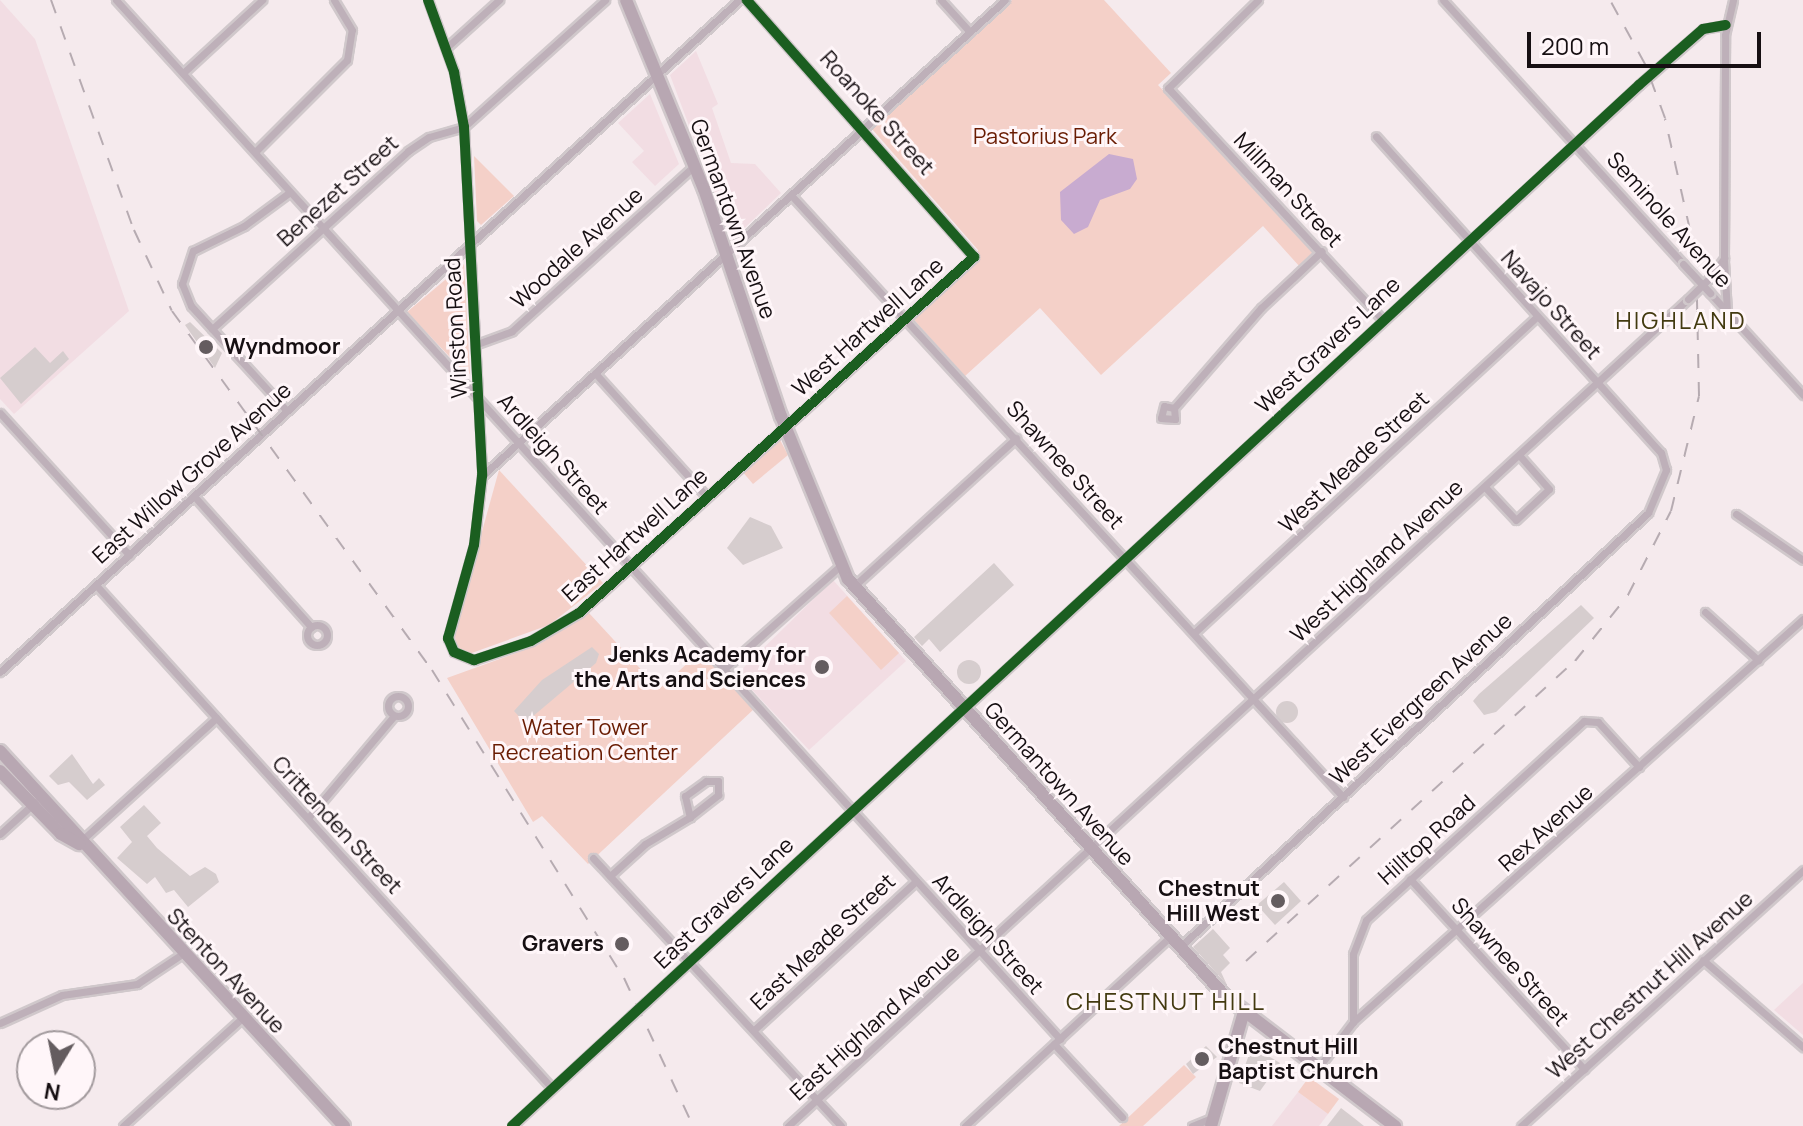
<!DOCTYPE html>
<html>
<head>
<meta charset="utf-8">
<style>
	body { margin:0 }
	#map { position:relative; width:1803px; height:1126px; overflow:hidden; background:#f5eaed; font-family:Manrope,sans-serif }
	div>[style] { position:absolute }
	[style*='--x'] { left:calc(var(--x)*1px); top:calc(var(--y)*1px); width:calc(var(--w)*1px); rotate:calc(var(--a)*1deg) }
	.built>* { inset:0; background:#f2dde3 }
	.green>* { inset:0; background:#f4d0c8 }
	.water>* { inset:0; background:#c8abd0 }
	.building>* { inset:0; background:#d6cdce }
	.round { border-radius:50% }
	.roads { filter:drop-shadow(2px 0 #d0c8cb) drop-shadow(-2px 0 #d0c8cb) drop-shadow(0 2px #d0c8cb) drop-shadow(0 -2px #d0c8cb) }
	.street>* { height:7px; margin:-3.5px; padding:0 3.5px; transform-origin:3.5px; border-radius:3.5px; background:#beb0b9 }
	.street>.ring { margin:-3.5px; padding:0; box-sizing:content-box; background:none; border:7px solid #beb0b9; border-radius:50% }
	.primary>* { height:12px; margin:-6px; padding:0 6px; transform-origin:6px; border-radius:6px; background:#b8a7b2 }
	.rail>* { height:2px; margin-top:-1px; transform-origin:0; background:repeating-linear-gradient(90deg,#b6abb1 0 14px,transparent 0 28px) }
	.bridges { filter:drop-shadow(2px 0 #d0c8cb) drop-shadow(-2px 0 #d0c8cb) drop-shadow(0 2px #d0c8cb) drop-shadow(0 -2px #d0c8cb) }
	.street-bridge>* { height:7px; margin:-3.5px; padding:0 3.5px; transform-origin:3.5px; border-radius:3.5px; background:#beb0b9 }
	.cycleway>* { height:10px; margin:-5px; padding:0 5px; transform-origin:5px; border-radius:5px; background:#1b5e20 }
	.dots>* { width:22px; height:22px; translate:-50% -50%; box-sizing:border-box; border:4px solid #fff6f9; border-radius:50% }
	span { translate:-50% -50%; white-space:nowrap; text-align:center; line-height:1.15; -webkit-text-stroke:6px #fff6f9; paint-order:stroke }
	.street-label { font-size:22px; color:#160f12 }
	.park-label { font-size:22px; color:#691b02 }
	.poi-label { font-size:22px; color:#160f12; font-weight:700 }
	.left { translate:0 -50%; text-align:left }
	.right { translate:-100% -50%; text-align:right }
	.neighbourhood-label { font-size:24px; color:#433a10; letter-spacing:2px }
	.north { position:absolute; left:16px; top:1030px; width:80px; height:80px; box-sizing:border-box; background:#fff6f9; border:2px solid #a29a9d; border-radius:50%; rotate:190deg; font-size:22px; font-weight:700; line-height:32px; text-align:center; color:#160f12 }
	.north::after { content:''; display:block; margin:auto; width:28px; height:36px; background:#645c5f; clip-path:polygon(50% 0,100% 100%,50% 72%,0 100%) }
	.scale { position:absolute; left:1527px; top:32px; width:234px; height:36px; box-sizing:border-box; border:4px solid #160f12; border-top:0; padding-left:10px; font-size:24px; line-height:28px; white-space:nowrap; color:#160f12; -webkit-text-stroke:6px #fff6f9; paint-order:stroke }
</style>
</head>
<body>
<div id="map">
	<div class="built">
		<i style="clip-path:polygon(0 0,35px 39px,129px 311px,14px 414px,0 399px)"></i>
		<i style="clip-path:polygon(696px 51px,718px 104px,712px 108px,731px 163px,755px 164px,781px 193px,732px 240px,670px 75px)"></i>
		<i style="clip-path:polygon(650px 94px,679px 164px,655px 186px,632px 162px,644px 151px,618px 123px)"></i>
		<i style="clip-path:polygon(833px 580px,906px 661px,809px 750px,737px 674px)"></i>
		<i style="clip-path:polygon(1803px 983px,1803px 1035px,1774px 1010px)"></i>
		<i style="clip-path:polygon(1298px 1092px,1328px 1114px,1319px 1126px,1272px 1126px)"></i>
	</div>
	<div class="green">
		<i style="clip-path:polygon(1012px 0,1104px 0,1171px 73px,1158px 85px,1314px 250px,1312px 256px,1300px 267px,1263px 226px,1101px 375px,1040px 308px,965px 376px,914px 320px,976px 261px,978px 250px,872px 129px)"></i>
		<i style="clip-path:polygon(474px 156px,514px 196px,481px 225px,477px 221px)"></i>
		<i style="clip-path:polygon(464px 264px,470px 373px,468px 376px,407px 312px)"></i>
		<i style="clip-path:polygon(779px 438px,788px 455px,753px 484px,741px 470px)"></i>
		<i style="clip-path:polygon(499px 470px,603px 583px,549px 625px,469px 654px,457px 647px,454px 633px)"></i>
		<i style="clip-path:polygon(847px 596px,899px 653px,881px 670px,829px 613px)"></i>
		<i style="clip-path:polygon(589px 613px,659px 689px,701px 651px,754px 709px,588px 864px,542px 816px,533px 822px,447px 678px,538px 645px)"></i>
		<i style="clip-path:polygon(1184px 1065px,1196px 1077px,1143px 1126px,1119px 1126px)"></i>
		<i style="clip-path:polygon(1309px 1077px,1339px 1099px,1328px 1114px,1298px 1092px)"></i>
	</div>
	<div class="water">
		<i style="clip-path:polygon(1109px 154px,1133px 159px,1137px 179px,1130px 189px,1100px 200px,1088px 227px,1074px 234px,1061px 220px,1060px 192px)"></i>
	</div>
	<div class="building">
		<i style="clip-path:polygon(190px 322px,222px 353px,215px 368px,185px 325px)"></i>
		<i style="clip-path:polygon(35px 347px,50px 363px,63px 351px,69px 359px,21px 404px,0 378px)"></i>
		<i style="clip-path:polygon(750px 517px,771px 526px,783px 548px,743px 565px,727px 548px)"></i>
		<i style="clip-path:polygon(994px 563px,1014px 585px,940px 652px,929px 639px,922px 646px,914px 637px)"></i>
		<i style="clip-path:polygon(1581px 605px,1594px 618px,1496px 712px,1484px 715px,1473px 701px,1479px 694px)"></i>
		<i style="clip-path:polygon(592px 647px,599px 654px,596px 663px,525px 723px,514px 711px,542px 680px)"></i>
		<i class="round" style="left:957px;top:660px;width:24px;height:24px"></i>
		<i class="round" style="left:1276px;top:701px;width:22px;height:22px"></i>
		<i style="clip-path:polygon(72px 754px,93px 784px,99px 778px,105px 785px,87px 800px,69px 782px,58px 785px,49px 776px)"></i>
		<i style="clip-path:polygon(144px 805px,161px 823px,147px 836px,157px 848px,190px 876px,205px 867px,216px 874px,219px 882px,188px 907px,174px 890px,166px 893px,155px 877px,147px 884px,117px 858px,132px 842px,120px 827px)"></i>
		<i style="clip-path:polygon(1284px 882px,1301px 901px,1275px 925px,1257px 905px)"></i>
		<i style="clip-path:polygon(1213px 929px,1230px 948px,1223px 955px,1230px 963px,1221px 972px,1227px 985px,1193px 947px)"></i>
		<i style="clip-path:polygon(1206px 1046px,1217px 1057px,1193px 1074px,1186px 1064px)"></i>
		<i style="clip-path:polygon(1252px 1046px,1280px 1063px,1260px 1091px,1239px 1083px)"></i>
		<i style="clip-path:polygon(1341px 1108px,1354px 1118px,1364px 1126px,1327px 1126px)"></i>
	</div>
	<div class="roads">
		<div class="street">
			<i style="--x:116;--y:0;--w:1404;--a:47.74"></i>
			<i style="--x:428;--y:0;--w:77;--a:70.1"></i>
			<i style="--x:454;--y:72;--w:56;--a:79.7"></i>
			<i style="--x:464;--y:127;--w:349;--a:87"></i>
			<i style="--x:482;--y:476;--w:69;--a:96.6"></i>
			<i style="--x:474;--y:545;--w:97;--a:105.6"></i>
			<i style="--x:448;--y:638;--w:15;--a:67"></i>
			<i style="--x:454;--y:652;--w:22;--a:22"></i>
			<i style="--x:474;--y:660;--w:60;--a:-18.4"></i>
			<i style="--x:531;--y:641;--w:56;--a:-30.3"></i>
			<i style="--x:579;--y:613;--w:532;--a:-42.03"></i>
			<i style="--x:974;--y:257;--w:343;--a:-131.5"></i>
			<i style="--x:941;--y:0;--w:43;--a:47.8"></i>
			<i style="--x:1258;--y:0;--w:126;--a:135.6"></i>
			<i style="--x:1168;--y:88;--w:316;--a:47.2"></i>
			<i style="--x:1443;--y:0;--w:357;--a:47.7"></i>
			<i style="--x:446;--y:48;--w:72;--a:-42.2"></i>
			<i style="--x:183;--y:73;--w:108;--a:-42.7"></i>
			<i style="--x:255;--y:152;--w:130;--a:-45"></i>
			<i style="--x:347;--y:60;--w:30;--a:-81"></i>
			<i style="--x:352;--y:30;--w:35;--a:-121"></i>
			<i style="--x:791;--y:195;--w:817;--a:47.48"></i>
			<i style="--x:1724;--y:261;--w:50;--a:86.6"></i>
			<i style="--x:1709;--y:279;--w:26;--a:-54"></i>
			<i style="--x:1724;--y:258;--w:223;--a:-89.7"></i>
			<i style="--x:1725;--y:35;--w:36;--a:-77"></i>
			<i style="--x:1710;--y:293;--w:138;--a:47.6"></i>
			<i style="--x:212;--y:329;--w:265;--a:-42.2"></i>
			<i style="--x:408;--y:151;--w:25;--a:-34"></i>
			<i style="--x:429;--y:137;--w:36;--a:-16"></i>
			<i style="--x:464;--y:127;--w:190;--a:-42"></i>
			<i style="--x:477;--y:344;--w:37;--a:-20"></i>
			<i style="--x:512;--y:331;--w:247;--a:-42.2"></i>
			<i style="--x:595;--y:373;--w:167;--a:47.9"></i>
			<i style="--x:1174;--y:408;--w:10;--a:-169"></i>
			<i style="--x:1164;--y:406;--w:12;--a:104"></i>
			<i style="--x:1161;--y:418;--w:14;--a:4"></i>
			<i style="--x:1175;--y:419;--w:11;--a:-95"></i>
			<i style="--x:1174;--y:408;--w:133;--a:-49"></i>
			<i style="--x:1261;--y:308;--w:83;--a:-43.1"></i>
			<i style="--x:287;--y:411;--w:142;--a:-132.4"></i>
			<i style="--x:191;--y:306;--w:24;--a:-112"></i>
			<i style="--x:182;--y:284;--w:35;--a:-72"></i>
			<i style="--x:193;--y:251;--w:57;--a:-26.1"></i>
			<i style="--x:244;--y:226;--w:57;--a:-36.5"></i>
			<i style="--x:0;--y:413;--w:192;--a:47.7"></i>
			<i style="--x:482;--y:476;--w:707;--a:-42.31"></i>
			<i style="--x:1485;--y:487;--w:45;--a:46.8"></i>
			<i style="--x:1516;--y:520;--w:45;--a:-43.2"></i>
			<i style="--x:1549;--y:489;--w:45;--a:-131.4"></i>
			<i style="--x:194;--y:496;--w:176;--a:48.2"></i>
			<i style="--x:1736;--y:514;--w:81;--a:34.5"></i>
			<i style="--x:96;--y:585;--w:679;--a:47.81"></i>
			<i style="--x:853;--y:587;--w:221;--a:-42.4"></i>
			<i style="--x:1705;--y:612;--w:72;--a:42.2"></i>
			<i class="ring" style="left:307px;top:625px;width:13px;height:13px"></i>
			<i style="--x:1194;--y:633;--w:466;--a:-42.7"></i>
			<i style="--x:724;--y:669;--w:157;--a:-41.6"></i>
			<i style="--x:0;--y:672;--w:999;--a:-42.28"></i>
			<i class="ring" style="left:388px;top:696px;width:13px;height:13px"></i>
			<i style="--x:308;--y:818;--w:133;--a:-49.9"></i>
			<i style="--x:0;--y:834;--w:47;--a:-42.4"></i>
			<i style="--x:81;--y:841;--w:183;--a:-42.3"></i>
			<i style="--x:593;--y:858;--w:365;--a:47.2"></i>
			<i style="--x:610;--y:876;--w:47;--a:-42.4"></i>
			<i style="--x:645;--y:844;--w:52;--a:-31"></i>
			<i style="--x:690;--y:817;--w:36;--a:-38"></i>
			<i style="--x:718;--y:795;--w:14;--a:-90"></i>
			<i style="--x:718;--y:781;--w:12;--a:180"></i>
			<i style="--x:706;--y:781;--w:26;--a:144"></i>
			<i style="--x:685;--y:796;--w:22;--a:77"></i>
			<i style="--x:1410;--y:879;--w:258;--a:47.5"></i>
			<i style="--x:1180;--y:947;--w:638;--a:-42.84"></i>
			<i style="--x:1648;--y:513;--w:47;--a:-67.3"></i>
			<i style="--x:1666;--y:470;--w:18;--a:-106"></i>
			<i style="--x:1661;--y:453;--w:426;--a:-132"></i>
			<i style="--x:1703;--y:960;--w:133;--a:41"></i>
			<i style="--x:645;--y:1003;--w:1353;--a:-42.72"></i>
			<i style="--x:1639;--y:85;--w:85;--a:-41.2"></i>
			<i style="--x:1703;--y:29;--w:23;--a:-10"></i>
			<i style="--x:1353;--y:1022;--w:68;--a:-90"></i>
			<i style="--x:1353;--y:954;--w:36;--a:-69"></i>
			<i style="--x:1366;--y:920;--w:295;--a:-42.4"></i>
			<i style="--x:1584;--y:721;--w:14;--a:4"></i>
			<i style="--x:1598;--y:722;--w:61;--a:47.7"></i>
			<i style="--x:0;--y:1023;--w:68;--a:-24.3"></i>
			<i style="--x:62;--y:995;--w:76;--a:-8.3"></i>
			<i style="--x:137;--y:984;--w:54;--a:-33.7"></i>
			<i style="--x:754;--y:1030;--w:220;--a:-42.6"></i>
			<i style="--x:1054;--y:1044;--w:100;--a:47"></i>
			<i style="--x:1318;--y:1068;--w:58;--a:-52.7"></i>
			<i style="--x:1353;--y:1022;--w:604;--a:-41.85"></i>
			<i style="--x:123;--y:1126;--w:161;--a:-42.2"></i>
			<i style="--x:512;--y:1126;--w:163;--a:-42.8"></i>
			<i style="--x:788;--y:1126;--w:1222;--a:-42.58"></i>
			<i style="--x:965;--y:1126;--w:279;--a:-42.7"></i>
			<i style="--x:1192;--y:1126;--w:24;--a:-22"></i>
			<i style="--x:1521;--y:1126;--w:381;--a:-42.2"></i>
		</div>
		<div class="primary">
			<i style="--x:626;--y:0;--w:204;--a:67.6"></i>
			<i style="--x:704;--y:189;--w:240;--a:71.3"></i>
			<i style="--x:781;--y:416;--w:176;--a:67.7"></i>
			<i style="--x:848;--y:579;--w:564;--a:47.88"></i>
			<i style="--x:1226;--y:997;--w:213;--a:37.4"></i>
			<i style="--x:0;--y:751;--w:509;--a:47.47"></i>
			<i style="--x:0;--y:771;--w:88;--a:45.9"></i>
			<i style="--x:61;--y:834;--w:21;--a:29"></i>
			<i style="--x:1211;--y:1126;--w:119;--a:-73.9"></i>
		</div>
	</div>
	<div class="rail">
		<i style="--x:51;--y:0;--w:245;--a:70.2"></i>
		<i style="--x:134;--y:230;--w:89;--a:64.9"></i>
		<i style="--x:172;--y:311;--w:443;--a:54.1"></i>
		<i style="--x:432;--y:670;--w:363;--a:58.1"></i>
		<i style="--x:624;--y:978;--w:163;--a:65"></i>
		<i style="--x:1246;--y:961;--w:445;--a:-42.4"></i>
		<i style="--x:1575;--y:661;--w:85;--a:-51.2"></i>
		<i style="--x:1628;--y:595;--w:94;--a:-62.9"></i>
		<i style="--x:1671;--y:511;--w:118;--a:-76.3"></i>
		<i style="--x:1699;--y:396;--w:139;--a:-91.2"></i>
		<i style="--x:1696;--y:257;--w:142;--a:-102.6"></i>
		<i style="--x:1665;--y:118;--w:58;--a:-110.3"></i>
		<i style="--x:1645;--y:64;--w:73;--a:-118.7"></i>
	</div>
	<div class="bridges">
		<div class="street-bridge">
			<i style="--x:1683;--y:264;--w:40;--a:47"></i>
			<i style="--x:1688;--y:299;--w:29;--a:-44"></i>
			<i style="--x:632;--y:1015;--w:18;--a:-43"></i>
		</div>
	</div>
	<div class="cycleway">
		<i style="--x:428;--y:0;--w:77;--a:70.1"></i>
		<i style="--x:454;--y:72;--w:56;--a:79.7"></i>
		<i style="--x:464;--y:127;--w:349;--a:87"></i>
		<i style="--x:482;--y:476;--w:69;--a:96.6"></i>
		<i style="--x:474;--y:545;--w:97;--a:105.6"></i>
		<i style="--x:448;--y:638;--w:15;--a:67"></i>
		<i style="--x:454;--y:652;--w:22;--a:22"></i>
		<i style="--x:474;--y:660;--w:60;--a:-18.4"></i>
		<i style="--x:531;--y:641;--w:56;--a:-30.3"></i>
		<i style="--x:579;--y:613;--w:532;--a:-42.03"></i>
		<i style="--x:974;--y:257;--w:343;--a:-131.5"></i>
		<i style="--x:512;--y:1126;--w:1534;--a:-42.73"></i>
		<i style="--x:1639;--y:85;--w:85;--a:-41.2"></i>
		<i style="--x:1703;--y:29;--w:23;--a:-10"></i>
	</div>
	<div class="dots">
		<i style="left:206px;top:347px;background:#645c5f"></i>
		<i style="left:822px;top:667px;background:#645c5f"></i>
		<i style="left:1278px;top:901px;background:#645c5f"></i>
		<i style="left:622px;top:944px;background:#645c5f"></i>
		<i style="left:1202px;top:1059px;background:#645c5f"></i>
	</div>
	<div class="street-label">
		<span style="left:877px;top:113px;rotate:48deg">Roanoke Street</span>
		<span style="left:1288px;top:190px;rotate:47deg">Millman Street</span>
		<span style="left:338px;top:191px;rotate:-42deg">Benezet Street</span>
		<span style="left:733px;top:219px;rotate:70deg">Germantown Avenue</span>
		<span style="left:1669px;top:220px;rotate:48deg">Seminole Avenue</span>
		<span style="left:577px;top:248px;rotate:-42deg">Woodale Avenue</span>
		<span style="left:1551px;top:305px;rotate:48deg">Navajo Street</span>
		<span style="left:868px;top:327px;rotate:-42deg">West Hartwell Lane</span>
		<span style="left:456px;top:328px;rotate:-93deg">Winston Road</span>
		<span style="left:1328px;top:345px;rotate:-43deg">West Gravers Lane</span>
		<span style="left:553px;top:454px;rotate:48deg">Ardleigh Street</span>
		<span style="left:1354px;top:462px;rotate:-43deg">West Meade Street</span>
		<span style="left:1065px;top:465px;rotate:48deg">Shawnee Street</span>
		<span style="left:192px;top:473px;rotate:-42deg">East Willow Grove Avenue</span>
		<span style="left:635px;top:535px;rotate:-42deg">East Hartwell Lane</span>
		<span style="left:1377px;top:561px;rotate:-43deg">West Highland Avenue</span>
		<span style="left:1421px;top:699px;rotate:-43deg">West Evergreen Avenue</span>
		<span style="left:1059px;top:784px;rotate:48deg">Germantown Avenue</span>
		<span style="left:337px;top:825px;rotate:47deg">Crittenden Street</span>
		<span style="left:1546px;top:828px;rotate:-42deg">Rex Avenue</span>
		<span style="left:1427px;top:840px;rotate:-42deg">Hilltop Road</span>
		<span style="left:724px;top:903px;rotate:-43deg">East Gravers Lane</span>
		<span style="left:988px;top:934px;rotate:48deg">Ardleigh Street</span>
		<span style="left:823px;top:942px;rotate:-43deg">East Meade Street</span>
		<span style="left:1510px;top:962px;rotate:48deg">Shawnee Street</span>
		<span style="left:226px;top:971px;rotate:47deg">Stenton Avenue</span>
		<span style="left:1650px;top:985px;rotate:-42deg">West Chestnut Hill Avenue</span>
		<span style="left:875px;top:1023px;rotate:-42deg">East Highland Avenue</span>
	</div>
	<div class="park-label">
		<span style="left:1045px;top:137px">Pastorius Park</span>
		<span style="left:585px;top:740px">Water Tower<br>Recreation Center</span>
	</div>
	<div class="poi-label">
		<span class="left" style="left:224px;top:347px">Wyndmoor</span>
		<span class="right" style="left:806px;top:667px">Jenks Academy for<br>the Arts and Sciences</span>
		<span class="right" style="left:1260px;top:901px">Chestnut<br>Hill West</span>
		<span class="right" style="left:604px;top:944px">Gravers</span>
		<span class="left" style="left:1218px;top:1059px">Chestnut Hill<br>Baptist Church</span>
	</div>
	<div class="neighbourhood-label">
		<span style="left:1681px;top:320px">HIGHLAND</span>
		<span style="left:1166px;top:1001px">CHESTNUT HILL</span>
	</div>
	<div class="north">N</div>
	<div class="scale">200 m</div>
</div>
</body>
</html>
